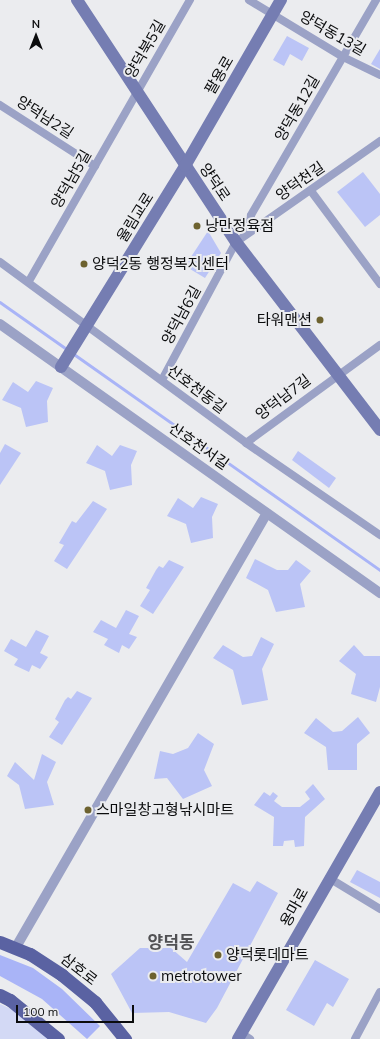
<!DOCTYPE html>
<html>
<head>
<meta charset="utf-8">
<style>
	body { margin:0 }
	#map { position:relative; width:380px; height:1039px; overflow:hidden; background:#ebecef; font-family:Mulish,"Noto Sans KR",sans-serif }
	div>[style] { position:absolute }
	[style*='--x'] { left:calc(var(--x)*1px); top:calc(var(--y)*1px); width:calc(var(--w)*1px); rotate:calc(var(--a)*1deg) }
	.green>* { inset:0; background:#d3d9f5 }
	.water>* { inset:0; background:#a9b4f7 }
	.stream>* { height:2.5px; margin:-1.25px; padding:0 1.25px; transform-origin:1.25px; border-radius:1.25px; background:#a9b4f7 }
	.building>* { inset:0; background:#bbc4f6 }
	.minor>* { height:8px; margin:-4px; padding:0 4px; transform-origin:4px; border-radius:4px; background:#9ba2c6 }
	.tertiary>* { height:10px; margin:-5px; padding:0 5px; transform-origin:5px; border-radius:5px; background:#9ba2c6 }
	.secondary>* { height:12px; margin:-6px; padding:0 6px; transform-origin:6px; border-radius:6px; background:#757db2 }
	.primary>* { height:13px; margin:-6.5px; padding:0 6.5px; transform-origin:6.5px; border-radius:6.5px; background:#5a62a2 }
	.dots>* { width:11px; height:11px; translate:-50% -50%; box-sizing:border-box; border:2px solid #ebecef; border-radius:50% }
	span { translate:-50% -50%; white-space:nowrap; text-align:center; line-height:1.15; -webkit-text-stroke:4px #ebecef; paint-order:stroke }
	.street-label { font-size:15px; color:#0b0c0d }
	.poi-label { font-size:15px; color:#0b0c0d }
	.left { translate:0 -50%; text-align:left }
	.right { translate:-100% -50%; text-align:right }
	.quarter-label { font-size:17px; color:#515154; font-weight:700 }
	.north { position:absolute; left:16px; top:16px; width:40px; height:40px; -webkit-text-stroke:3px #ebecef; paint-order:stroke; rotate:0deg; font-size:11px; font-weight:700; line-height:16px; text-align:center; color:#0b0c0d }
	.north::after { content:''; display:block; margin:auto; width:14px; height:18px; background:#0b0c0d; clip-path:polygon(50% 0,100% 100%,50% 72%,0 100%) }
	.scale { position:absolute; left:16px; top:1005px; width:118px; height:18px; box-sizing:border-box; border:2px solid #0b0c0d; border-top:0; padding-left:5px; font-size:12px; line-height:14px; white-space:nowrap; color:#0b0c0d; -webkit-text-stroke:3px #ebecef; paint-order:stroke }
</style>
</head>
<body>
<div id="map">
	<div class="green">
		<i style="clip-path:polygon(0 1004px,22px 1014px,56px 1039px,0 1039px)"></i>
	</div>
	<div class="water">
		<i style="clip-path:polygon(0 955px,33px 968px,62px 989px,100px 1026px,87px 1039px,42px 999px,0 976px)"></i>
	</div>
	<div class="stream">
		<i style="--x:0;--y:302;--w:83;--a:35.2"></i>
		<i style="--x:74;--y:354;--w:375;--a:35.2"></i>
	</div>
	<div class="building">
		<i style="clip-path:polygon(287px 36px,309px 48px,302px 61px,290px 54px,284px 66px,273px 60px)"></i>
		<i style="clip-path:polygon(380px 49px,380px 69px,371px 64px)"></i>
		<i style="clip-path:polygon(363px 172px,380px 194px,380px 215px,365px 227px,337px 192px)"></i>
		<i style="clip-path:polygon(208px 231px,221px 253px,205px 278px,185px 266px)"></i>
		<i style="clip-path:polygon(36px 381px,53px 388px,47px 401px,48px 422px,26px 427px,21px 408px,2px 400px,13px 382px,28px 392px)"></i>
		<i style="clip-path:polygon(5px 444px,21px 453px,0 485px,0 453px)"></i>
		<i style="clip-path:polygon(97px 445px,112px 456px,120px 445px,137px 451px,131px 465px,132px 485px,110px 490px,105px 471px,86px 463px)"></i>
		<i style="clip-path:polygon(298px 451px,336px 478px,329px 488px,292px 460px)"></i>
		<i style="clip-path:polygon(201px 497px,218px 504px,212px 517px,213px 538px,191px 543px,186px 524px,167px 516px,178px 498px,193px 508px)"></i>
		<i style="clip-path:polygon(93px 501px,107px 509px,67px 569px,54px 561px,64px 545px,59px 543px,72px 521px,76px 523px)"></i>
		<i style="clip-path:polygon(255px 559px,277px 570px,288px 570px,296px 560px,311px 571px,300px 584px,305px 607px,276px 612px,268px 590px,246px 578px)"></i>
		<i style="clip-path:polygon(169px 560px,184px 567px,153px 614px,140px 606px,150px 590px,146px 588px,156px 570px,159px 566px,163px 568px)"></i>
		<i style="clip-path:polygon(126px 610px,139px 616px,129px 634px,137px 637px,129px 649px,122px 645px,119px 653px,104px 645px,108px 639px,93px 632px,101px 620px,116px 628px)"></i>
		<i style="clip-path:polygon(36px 630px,49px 636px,40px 653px,48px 657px,40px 669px,32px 665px,29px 672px,14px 665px,18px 659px,4px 651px,11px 639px,26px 647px)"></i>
		<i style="clip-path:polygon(261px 637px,274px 644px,262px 669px,268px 700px,242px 705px,233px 670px,213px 658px,223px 645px,243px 657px,252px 656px)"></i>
		<i style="clip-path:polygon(354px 645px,364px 656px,380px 656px,380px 687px,376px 702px,351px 694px,356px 674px,339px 661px)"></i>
		<i style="clip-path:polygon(77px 691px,92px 698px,62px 745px,49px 737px,59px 722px,55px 719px,65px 700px,68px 697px,71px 699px)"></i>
		<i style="clip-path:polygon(358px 717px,370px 733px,357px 744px,357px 770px,328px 770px,326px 747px,304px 733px,316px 718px,333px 732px,342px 731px)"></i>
		<i style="clip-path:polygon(198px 733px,214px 744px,204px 770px,212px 786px,183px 799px,167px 778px,154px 779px,160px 751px,173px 754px,188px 748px)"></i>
		<i style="clip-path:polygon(42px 754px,56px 762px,47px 782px,54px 805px,25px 809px,19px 785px,7px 776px,15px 762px,34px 780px)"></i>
		<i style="clip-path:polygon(313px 784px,325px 799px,305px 817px,304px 846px,295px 847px,294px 840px,284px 841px,283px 846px,273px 846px,274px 817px,254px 805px,264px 792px,270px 796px,273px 792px,278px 796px,274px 801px,282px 807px,300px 807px,310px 799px,305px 792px)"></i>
		<i style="clip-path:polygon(357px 870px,380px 882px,380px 898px,350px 882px)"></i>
		<i style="clip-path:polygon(257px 881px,278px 893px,217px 1008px,206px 1023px,169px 1012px,132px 1013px,111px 974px,140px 948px,171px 948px,187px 962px,233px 883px,250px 892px)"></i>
		<i style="clip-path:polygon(315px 960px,349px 979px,333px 1007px,327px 1003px,314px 1026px,286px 1010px)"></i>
	</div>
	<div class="minor">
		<i style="--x:249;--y:0;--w:110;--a:31.2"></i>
		<i style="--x:343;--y:57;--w:41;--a:25.9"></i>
		<i style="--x:0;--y:105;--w:113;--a:32.7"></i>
		<i style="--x:311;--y:191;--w:116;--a:53.4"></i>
		<i style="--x:247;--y:233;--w:18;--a:-77"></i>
		<i style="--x:251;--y:215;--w:249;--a:-59.8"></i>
		<i style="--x:0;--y:262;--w:305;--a:36.3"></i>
		<i style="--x:246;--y:443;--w:163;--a:34.5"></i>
		<i style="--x:29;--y:281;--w:324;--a:-60.2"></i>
		<i style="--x:162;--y:380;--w:157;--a:-61.8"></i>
		<i style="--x:236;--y:242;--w:176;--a:-35"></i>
		<i style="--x:246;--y:443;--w:166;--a:-36.2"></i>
		<i style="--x:329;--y:878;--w:60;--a:31.3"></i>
		<i style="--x:241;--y:1033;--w:11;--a:34"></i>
		<i style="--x:355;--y:1039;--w:53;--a:-62"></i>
	</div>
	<div class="tertiary">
		<i style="--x:0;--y:324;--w:466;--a:35.3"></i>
		<i style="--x:16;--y:947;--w:501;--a:-59.96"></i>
	</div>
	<div class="secondary">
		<i style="--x:77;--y:0;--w:290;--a:56.7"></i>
		<i style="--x:236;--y:242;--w:237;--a:52.5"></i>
		<i style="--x:61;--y:367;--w:236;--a:-58.3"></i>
		<i style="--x:185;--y:166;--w:192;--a:-60"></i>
		<i style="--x:238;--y:1039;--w:285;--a:-60.1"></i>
	</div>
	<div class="primary">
		<i style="--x:0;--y:942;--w:32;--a:22"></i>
		<i style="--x:30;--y:954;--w:38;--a:33"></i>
		<i style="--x:62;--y:975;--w:43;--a:39.3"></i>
		<i style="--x:95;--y:1002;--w:48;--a:51"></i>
		<i style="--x:0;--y:995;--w:11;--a:27"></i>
		<i style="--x:10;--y:1000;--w:62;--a:39.1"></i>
	</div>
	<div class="dots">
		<i style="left:197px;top:226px;background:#6d622f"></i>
		<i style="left:84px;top:264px;background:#6d622f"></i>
		<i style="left:320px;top:320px;background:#6d622f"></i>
		<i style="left:88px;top:810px;background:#6d622f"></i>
		<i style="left:218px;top:955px;background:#6d622f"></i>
		<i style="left:153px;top:976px;background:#6d622f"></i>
	</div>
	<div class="street-label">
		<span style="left:333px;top:33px;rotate:30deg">양덕동13길</span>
		<span style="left:145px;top:49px;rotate:-60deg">양덕북5길</span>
		<span style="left:219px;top:75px;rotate:-60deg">팔용로</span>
		<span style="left:297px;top:108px;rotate:-60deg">양덕동12길</span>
		<span style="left:45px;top:117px;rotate:33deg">양덕남2길</span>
		<span style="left:71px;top:179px;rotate:-60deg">양덕남5길</span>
		<span style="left:300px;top:181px;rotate:-35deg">양덕천길</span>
		<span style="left:215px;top:182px;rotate:56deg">양덕로</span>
		<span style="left:135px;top:217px;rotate:-58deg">율림교로</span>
		<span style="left:181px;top:315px;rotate:-61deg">양덕남6길</span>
		<span style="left:197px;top:389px;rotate:37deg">산호천동길</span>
		<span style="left:283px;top:397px;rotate:-37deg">양덕남7길</span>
		<span style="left:199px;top:446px;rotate:35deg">산호천서길</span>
		<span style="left:294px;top:907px;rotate:-61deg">용마로</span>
		<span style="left:79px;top:969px;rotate:38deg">삼호로</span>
	</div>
	<div class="poi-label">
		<span class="left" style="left:205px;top:226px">낭만정육점</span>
		<span class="left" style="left:92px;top:264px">양덕2동 행정복지센터</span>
		<span class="right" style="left:312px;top:320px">타워맨션</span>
		<span class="left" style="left:96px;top:810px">스마일창고형낚시마트</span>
		<span class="left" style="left:226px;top:955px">양덕롯데마트</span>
		<span class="left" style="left:161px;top:976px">metrotower</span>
	</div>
	<div class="quarter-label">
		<span style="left:171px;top:942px">양덕동</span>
	</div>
	<div class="north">N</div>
	<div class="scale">100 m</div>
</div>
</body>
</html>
